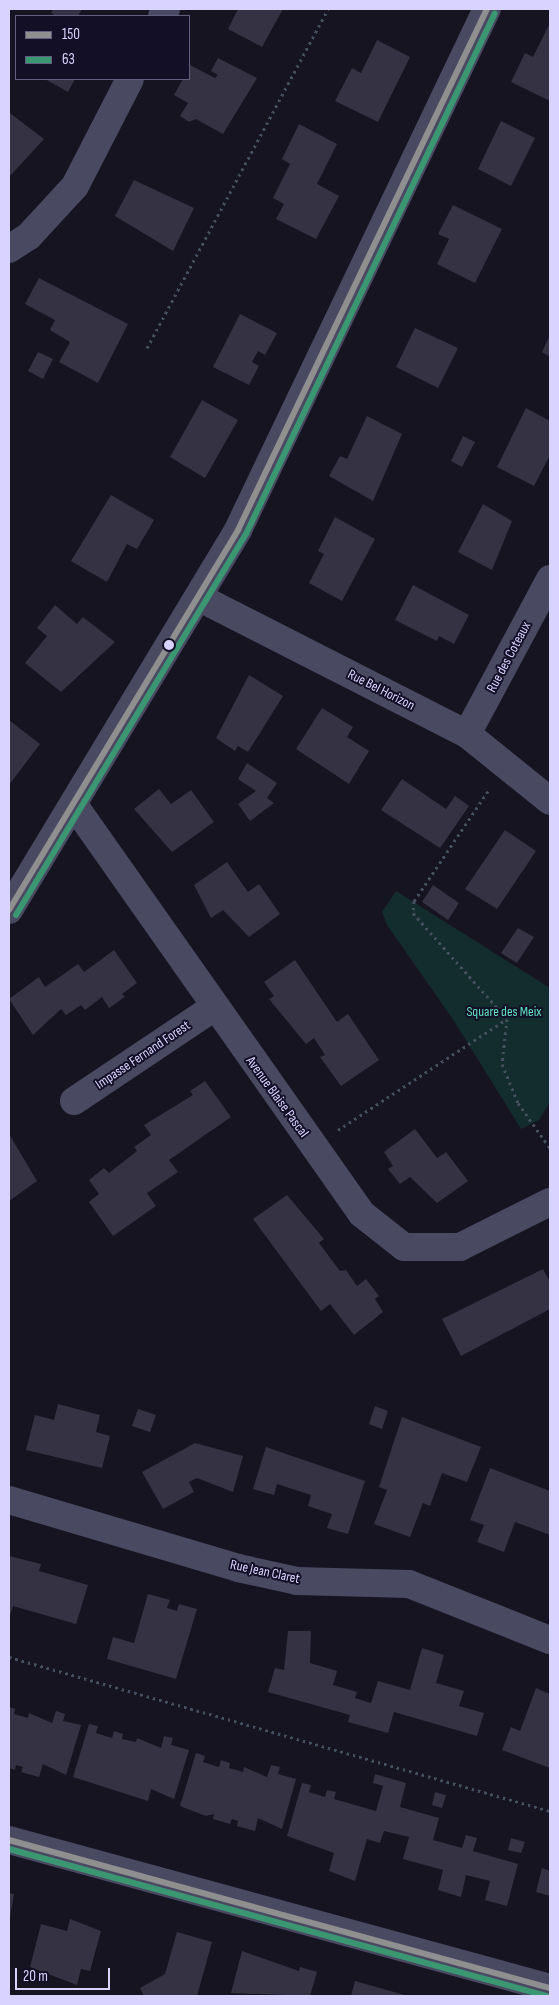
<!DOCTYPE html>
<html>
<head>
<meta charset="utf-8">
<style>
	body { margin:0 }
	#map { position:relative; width:559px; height:2005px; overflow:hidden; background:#161421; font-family:"Sofia Sans Condensed",sans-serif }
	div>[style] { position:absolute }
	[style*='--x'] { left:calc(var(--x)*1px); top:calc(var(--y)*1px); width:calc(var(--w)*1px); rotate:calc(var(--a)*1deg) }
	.green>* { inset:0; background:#132c2d }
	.building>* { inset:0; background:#343243 }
	.path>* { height:3px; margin-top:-1.5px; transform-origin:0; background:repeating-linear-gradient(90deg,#44505f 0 2.5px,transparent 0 6.5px) }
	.minor>* { height:28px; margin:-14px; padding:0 14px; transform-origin:14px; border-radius:14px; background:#4a4962 }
	.bus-1>* { height:6px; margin:-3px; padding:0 3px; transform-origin:3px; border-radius:3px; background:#8f8f8f }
	.bus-2>* { height:6px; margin:-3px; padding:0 3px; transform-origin:3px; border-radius:3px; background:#3b9672 }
	.dots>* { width:14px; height:14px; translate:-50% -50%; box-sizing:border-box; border:2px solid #130f26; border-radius:50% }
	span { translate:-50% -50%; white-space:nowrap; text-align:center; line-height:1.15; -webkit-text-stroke:4px #130f26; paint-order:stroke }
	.street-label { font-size:14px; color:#d9d4ff }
	.park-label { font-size:14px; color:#5fe0c0 }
	.frame { position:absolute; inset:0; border:10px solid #d9d4ff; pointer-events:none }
	.legend { position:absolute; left:15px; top:15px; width:175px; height:65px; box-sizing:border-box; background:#130f26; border:1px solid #625e7d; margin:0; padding:6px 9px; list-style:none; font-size:15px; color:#d9d4ff }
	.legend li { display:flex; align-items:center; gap:10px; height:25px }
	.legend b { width:25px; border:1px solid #625e7d }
	.scale { position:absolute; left:15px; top:1968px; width:95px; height:22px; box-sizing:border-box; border:2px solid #d9d4ff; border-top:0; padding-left:6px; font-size:15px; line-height:18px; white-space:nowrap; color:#d9d4ff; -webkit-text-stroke:4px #130f26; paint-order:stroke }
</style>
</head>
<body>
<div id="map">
	<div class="green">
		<i style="clip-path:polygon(396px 891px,550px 988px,550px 1102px,539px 1120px,521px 1129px,454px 1021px,387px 925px,382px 912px)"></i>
	</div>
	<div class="building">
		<i style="clip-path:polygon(53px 9px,82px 9px,78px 16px,57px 16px,51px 13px)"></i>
		<i style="clip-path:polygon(238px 9px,283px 9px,262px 47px,228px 29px)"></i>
		<i style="clip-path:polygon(550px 23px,550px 101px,511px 82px,525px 53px,533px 57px)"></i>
		<i style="clip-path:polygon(377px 40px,410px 57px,378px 122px,335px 101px,352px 68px,361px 73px)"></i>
		<i style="clip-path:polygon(218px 58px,257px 78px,223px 134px,196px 119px,189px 122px,180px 116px,188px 103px,174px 95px,183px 79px,189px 79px,190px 65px,215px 78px,218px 75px,211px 71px)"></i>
		<i style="clip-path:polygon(45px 79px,75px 79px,68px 92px)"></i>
		<i style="clip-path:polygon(10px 113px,44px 139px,9px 177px,9px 115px)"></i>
		<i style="clip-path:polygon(501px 121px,535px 138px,511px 186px,478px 169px)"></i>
		<i style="clip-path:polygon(299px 124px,337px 144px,317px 184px,339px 196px,316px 239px,276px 219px,284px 204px,273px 198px,290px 164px,282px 159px)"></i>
		<i style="clip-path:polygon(134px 180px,194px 208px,173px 251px,115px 216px)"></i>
		<i style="clip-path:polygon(453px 205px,502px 229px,475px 283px,437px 264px,449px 239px,438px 234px)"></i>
		<i style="clip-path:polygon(39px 278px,128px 324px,98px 383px,59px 362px,70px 342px,50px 330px,55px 320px,25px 304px)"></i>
		<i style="clip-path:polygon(240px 314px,277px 333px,265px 355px,258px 351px,252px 362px,259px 366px,249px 385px,213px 367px)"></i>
		<i style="clip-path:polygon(415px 328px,458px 348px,438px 388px,396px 367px)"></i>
		<i style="clip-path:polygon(550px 335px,550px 357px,542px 352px)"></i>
		<i style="clip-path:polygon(38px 352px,53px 359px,43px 379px,28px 371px)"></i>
		<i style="clip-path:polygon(202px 400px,238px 420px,205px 478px,170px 457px)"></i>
		<i style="clip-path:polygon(526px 408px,550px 421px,550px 455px,534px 486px,497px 467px)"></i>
		<i style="clip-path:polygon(367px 416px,402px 434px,373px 501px,329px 476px,340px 456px,347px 459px)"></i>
		<i style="clip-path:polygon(463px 436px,475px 442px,462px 467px,451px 461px)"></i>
		<i style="clip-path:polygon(111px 495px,154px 520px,137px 549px,127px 544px,107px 582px,71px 561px)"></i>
		<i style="clip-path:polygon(483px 504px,512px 521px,492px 570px,458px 552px)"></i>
		<i style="clip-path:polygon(335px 517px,375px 539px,342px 601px,309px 583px,324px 554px,318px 551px)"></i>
		<i style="clip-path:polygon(413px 585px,469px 615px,454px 644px,439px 636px,437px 641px,395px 620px)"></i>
		<i style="clip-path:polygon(55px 605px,77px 624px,83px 617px,115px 642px,61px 692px,25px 663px,47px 636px,37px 628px)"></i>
		<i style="clip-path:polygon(249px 675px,283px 696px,248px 752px,238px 746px,235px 751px,216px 738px)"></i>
		<i style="clip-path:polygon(322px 708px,353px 727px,347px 737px,369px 751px,349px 784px,296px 749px)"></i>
		<i style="clip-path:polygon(9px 720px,40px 744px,9px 785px)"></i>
		<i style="clip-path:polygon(247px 763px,277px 783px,267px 798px,274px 803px,250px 821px,238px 804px,256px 791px,238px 779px)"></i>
		<i style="clip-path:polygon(402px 779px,446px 809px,455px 796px,469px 806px,440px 848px,381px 810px)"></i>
		<i style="clip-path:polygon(159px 789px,171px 804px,191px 790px,214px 822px,172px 852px,134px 809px)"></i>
		<i style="clip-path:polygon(505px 830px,536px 851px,497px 909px,465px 889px)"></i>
		<i style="clip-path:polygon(227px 862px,248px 892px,259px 884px,280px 914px,249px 937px,223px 910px,211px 918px,194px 885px)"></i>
		<i style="clip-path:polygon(433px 885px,459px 903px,448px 920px,422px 902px)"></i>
		<i style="clip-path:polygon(518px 928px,534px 937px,517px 963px,501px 953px)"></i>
		<i style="clip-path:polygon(114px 950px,137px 983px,122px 994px,125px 997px,109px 1008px,102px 997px,85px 1010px,81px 1005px,66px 1015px,61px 1009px,33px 1035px,9px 999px,39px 977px,45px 987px,78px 964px,84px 972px)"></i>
		<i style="clip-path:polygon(295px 960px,337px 1022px,348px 1014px,379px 1060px,341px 1086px,320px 1057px,325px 1055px,314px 1038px,306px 1044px,269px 999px,274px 996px,264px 982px)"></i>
		<i style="clip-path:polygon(205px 1081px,231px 1117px,169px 1160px,178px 1172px,147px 1193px,156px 1206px,113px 1236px,89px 1202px,99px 1194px,89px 1180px,104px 1168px,109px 1173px,137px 1151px,134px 1147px,151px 1135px,144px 1125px,193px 1095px,190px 1091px)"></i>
		<i style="clip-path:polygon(415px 1129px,437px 1158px,446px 1152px,468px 1181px,437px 1203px,410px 1177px,400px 1184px,388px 1169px,393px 1166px,384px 1152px)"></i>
		<i style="clip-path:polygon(9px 1134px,37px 1181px,9px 1201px)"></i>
		<i style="clip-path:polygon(287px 1195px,324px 1239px,319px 1243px,340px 1271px,346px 1270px,357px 1286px,366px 1279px,379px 1296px,375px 1299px,383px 1312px,354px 1335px,330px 1304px,321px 1311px,253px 1219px)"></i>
		<i style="clip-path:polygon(543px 1269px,550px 1282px,550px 1309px,461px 1356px,442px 1319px)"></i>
		<i style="clip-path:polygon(58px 1404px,100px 1415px,96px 1432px,110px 1436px,102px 1468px,26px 1450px,35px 1415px,54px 1420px)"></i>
		<i style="clip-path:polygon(375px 1406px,388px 1411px,382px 1429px,369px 1424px)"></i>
		<i style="clip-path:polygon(138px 1409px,156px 1415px,150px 1432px,132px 1426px)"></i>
		<i style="clip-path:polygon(402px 1417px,481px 1447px,467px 1482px,442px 1473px,430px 1506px,423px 1503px,410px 1537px,374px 1524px,387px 1490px,379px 1487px)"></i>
		<i style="clip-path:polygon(195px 1443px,243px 1456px,233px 1492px,197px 1478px,189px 1482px,194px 1492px,163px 1509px,142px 1472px)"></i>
		<i style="clip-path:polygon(266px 1447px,365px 1481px,348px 1534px,327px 1528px,332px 1514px,308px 1506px,311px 1495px,277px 1484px,274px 1495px,253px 1489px)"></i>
		<i style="clip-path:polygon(490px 1468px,550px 1491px,550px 1535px,515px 1522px,504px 1552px,477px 1542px,484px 1525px,470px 1520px)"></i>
		<i style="clip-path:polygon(9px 1556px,41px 1564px,39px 1571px,88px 1585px,76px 1624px,13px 1606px,9px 1618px)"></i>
		<i style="clip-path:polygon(148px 1594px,170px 1600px,167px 1608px,177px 1611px,179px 1604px,197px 1609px,176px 1679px,107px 1659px,113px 1637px,134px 1643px)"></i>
		<i style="clip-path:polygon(288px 1631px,311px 1631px,310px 1663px,337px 1671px,333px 1685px,357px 1692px,355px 1698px,371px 1703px,378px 1681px,410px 1690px,422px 1648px,444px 1655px,436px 1683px,464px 1691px,459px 1706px,484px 1713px,477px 1736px,394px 1712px,388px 1733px,348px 1722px,350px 1715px,268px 1692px,275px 1668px,284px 1670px)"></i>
		<i style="clip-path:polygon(536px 1688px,550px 1694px,550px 1768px,502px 1750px,511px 1727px,520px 1731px)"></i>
		<i style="clip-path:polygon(9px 1707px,15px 1709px,14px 1714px,28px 1718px,29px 1713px,52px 1723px,56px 1711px,65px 1714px,63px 1721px,81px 1725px,66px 1775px,43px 1764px,39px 1777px,21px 1772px,23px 1767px,16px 1765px,15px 1770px,9px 1768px)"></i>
		<i style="clip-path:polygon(89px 1724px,98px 1726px,96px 1733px,112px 1738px,114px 1731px,123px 1734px,122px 1739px,136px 1742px,137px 1738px,161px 1748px,164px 1736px,173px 1738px,171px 1745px,189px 1750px,174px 1799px,151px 1789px,148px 1801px,73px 1777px)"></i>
		<i style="clip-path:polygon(196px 1753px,205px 1756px,203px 1762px,219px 1767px,221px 1760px,230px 1763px,229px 1768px,243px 1772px,244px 1767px,267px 1777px,271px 1765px,280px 1767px,278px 1774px,296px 1779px,282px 1829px,258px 1818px,255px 1831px,237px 1826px,238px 1821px,232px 1819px,230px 1824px,213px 1819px,214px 1814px,206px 1816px,180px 1806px)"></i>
		<i style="clip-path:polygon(375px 1774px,406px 1783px,400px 1807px,439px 1818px,433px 1840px,462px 1848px,466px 1835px,477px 1838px,473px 1851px,518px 1864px,507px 1906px,485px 1900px,490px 1881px,466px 1875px,461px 1897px,438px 1890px,443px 1870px,403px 1859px,409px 1837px,384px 1831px,380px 1843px,367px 1839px,355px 1881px,329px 1871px,334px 1853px,287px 1836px,302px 1783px,311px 1785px,309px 1792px,325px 1797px,327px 1790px,336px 1792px,334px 1799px,376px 1811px,383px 1786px,373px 1783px)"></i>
		<i style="clip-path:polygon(435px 1792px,446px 1795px,442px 1808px,432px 1805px)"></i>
		<i style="clip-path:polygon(511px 1838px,525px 1842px,521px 1853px,508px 1850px)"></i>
		<i style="clip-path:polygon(542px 1868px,550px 1871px,550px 1896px,536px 1892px)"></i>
		<i style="clip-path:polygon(9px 1893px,14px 1894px,10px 1917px,9px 1917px)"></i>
		<i style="clip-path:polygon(70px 1919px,101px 1931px,90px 1971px,81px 1969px,77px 1985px,30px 1967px,41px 1924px,67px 1931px)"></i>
		<i style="clip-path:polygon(177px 1932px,212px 1942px,197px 1996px,144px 1996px,140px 1988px,165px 1974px)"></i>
		<i style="clip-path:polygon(242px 1951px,299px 1971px,300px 1967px,317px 1972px,310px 1996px,231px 1993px)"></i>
		<i style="clip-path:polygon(355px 1981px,408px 1996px,351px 1996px)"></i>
	</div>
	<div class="path">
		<i style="--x:147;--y:348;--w:384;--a:-61.9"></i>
		<i style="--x:488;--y:791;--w:133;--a:123.9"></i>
		<i style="--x:414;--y:901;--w:12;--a:95"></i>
		<i style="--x:413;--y:913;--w:142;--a:48.4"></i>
		<i style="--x:338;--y:1130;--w:202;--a:-33.3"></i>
		<i style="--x:507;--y:1019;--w:45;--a:96.3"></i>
		<i style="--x:502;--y:1064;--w:42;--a:67.7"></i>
		<i style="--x:518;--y:1103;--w:55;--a:54.6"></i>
		<i style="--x:9;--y:1657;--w:562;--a:15.89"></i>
	</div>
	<div class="minor">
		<i style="--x:162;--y:16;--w:8;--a:-60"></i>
		<i style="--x:9;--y:249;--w:24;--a:-33"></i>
		<i style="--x:29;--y:236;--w:68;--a:-47.4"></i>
		<i style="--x:75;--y:186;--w:120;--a:-62.8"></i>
		<i style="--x:200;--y:598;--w:300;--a:27"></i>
		<i style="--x:467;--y:734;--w:107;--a:38.9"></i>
		<i style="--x:467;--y:734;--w:176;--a:-61.8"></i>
		<i style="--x:74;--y:805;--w:500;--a:54.85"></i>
		<i style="--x:362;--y:1214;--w:53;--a:38.2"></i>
		<i style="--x:404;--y:1247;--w:56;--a:0"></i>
		<i style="--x:460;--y:1247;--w:101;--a:-26.6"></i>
		<i style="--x:9;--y:910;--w:444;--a:-58.9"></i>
		<i style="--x:238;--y:530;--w:577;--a:-64.46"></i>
		<i style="--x:74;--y:1101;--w:167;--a:-33.8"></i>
		<i style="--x:9;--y:1500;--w:239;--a:16.5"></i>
		<i style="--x:238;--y:1568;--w:60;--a:12.4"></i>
		<i style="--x:297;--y:1581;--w:112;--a:1.5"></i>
		<i style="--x:409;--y:1584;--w:152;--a:21.7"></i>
		<i style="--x:9;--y:1840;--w:561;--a:15.3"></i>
	</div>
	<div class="bus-1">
		<i style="--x:9;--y:910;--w:444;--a:-58.9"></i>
		<i style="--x:238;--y:530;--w:577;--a:-64.46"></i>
		<i style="--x:9;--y:1840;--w:561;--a:15.3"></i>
	</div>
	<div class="bus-2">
		<i style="--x:16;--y:915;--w:445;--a:-58.9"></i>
		<i style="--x:246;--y:534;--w:577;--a:-64.46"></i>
		<i style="--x:9;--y:1849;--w:558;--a:15.28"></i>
	</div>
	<div class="dots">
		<i style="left:169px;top:645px;background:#d9d4ff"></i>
	</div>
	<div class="street-label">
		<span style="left:509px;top:657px;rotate:-62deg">Rue des Coteaux</span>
		<span style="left:381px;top:690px;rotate:27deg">Rue Bel Horizon</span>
		<span style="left:143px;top:1055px;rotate:-34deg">Impasse Fernand Forest</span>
		<span style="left:277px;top:1097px;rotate:54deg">Avenue Blaise Pascal</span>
		<span style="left:265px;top:1572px;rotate:12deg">Rue Jean Claret</span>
	</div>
	<div class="park-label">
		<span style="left:504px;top:1012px">Square des Meix</span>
	</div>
	<div class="frame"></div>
	<ul class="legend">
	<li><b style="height:6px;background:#8f8f8f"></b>150</li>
	<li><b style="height:6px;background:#3b9672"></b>63</li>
	</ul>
	<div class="scale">20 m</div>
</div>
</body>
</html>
